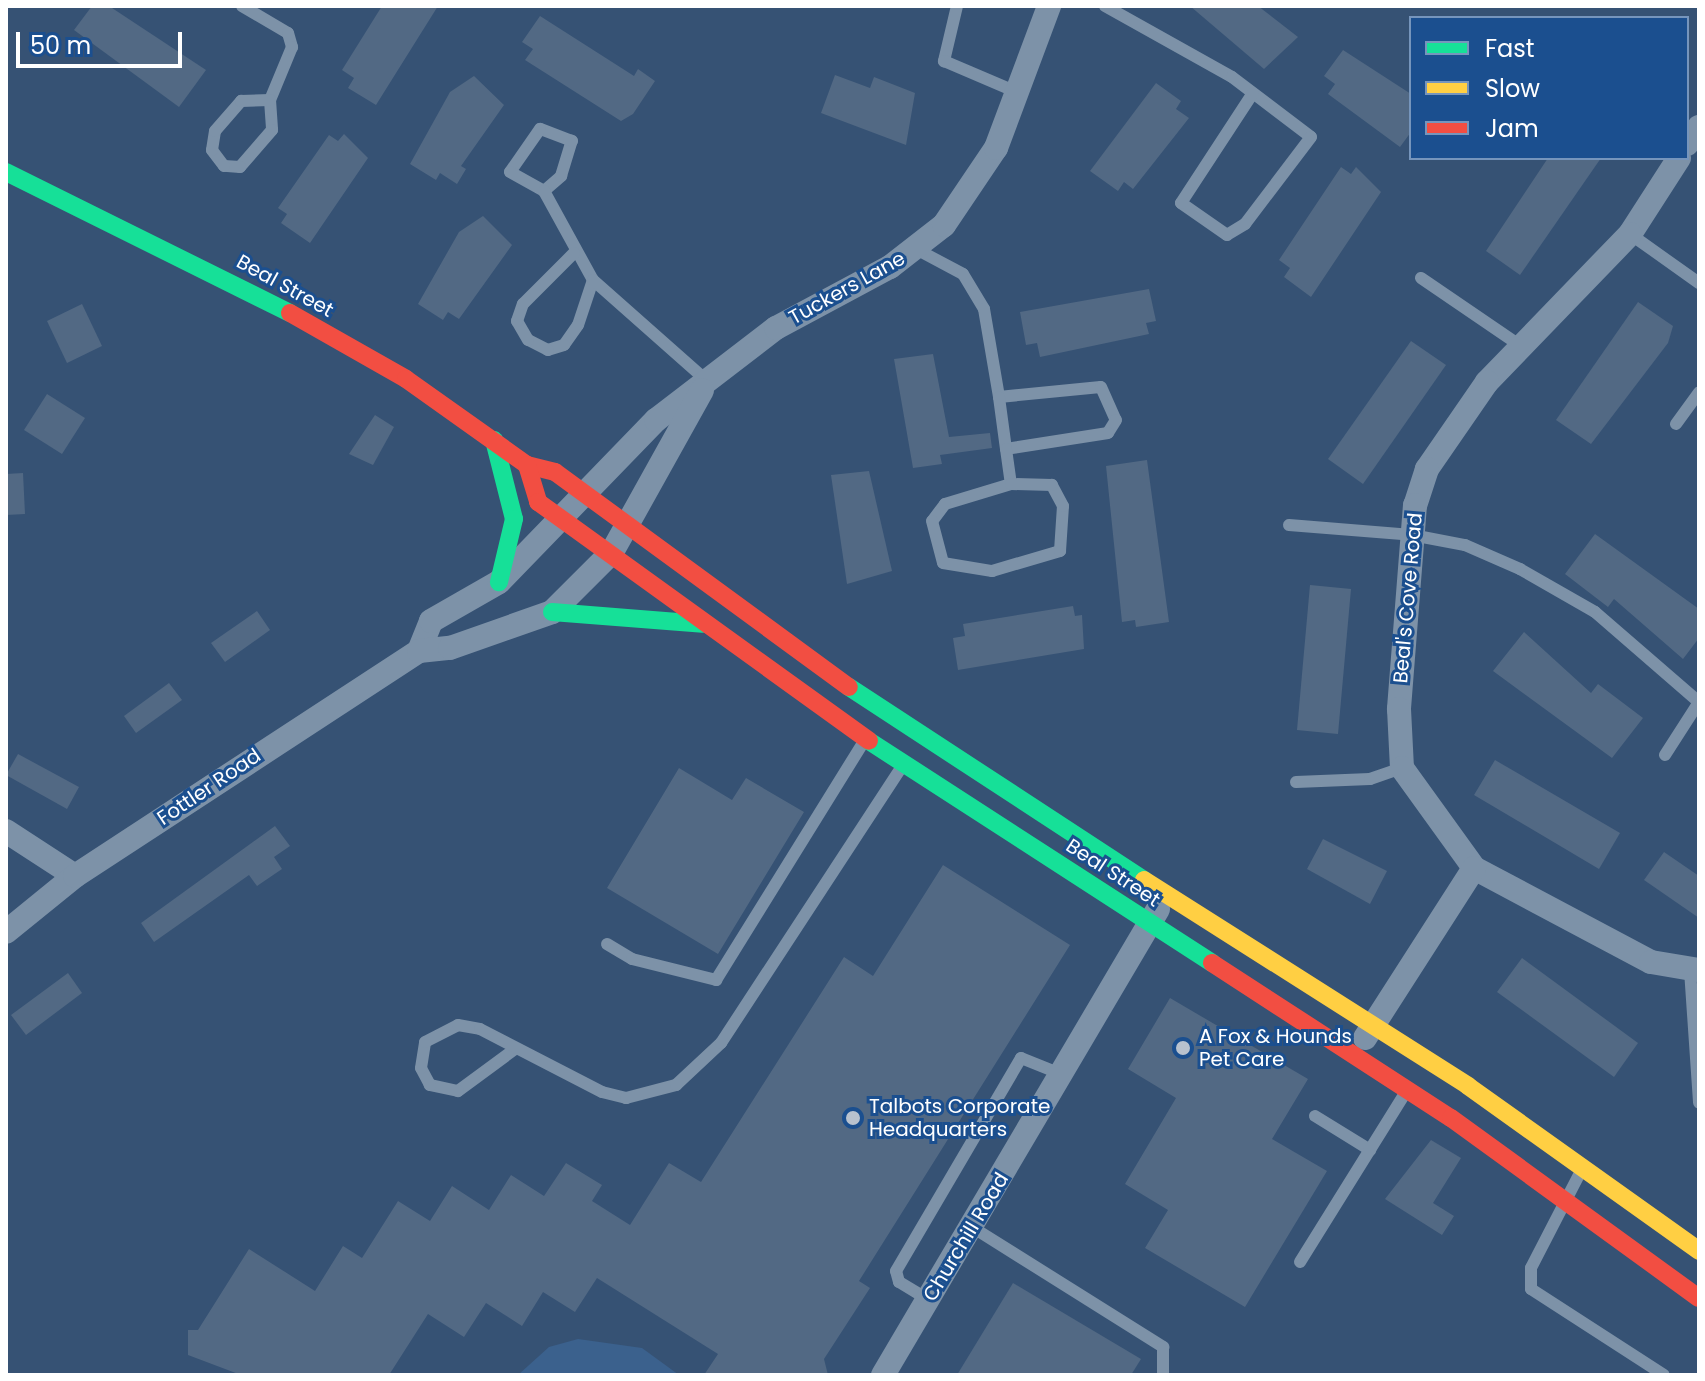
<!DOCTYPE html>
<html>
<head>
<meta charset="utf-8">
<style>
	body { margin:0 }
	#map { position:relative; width:1705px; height:1381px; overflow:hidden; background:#365274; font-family:Poppins,sans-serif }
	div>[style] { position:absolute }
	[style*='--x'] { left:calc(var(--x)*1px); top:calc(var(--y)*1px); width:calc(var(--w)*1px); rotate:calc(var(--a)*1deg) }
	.water>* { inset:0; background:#3b618d }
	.building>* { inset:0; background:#526984 }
	.lane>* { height:12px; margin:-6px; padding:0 6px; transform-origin:6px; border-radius:6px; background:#7d92a8 }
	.street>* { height:24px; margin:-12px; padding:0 12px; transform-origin:12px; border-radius:12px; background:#7d92a8 }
	.fast>* { height:18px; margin:-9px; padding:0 9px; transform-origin:9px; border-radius:9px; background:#16e098 }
	.slow>* { height:18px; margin:-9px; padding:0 9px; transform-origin:9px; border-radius:9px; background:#ffcf43 }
	.jam>* { height:18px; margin:-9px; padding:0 9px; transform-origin:9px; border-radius:9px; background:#f24e42 }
	.dots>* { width:22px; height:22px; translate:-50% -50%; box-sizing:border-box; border:4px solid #1b4f8f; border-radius:50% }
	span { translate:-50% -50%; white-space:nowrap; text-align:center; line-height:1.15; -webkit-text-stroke:6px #1b4f8f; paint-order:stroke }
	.street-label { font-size:20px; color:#fff }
	.poi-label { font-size:20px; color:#fff }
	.left { translate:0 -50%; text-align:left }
	.frame { position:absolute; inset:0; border:8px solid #fff; pointer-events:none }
	.legend { position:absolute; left:1409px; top:16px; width:280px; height:144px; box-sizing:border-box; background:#1b4f8f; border:2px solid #7695bc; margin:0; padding:10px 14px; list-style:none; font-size:24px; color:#fff }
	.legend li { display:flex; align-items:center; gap:16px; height:40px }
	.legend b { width:40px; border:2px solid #7695bc }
	.scale { position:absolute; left:16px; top:32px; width:166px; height:36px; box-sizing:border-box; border:4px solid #fff; border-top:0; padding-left:10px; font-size:24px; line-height:28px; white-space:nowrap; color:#fff; -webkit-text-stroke:6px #1b4f8f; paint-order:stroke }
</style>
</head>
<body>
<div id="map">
	<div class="water">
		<i style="clip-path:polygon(578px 1339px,642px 1348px,679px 1375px,518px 1375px,549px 1347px)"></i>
	</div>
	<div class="building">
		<i style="clip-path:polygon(92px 6px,109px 6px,206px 70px,179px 107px,74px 30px)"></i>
		<i style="clip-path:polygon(382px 6px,438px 6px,376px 105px,348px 88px,354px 78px,342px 70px)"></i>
		<i style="clip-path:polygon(1190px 6px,1258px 6px,1298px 37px,1264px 69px)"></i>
		<i style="clip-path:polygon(540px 16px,634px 76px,638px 69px,655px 81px,633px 114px,621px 121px,525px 60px,533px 49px,522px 42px)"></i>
		<i style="clip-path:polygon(1343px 50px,1411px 94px,1411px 132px,1400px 147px,1328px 94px,1335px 84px,1324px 76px)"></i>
		<i style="clip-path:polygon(835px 75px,870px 88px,874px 77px,915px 93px,906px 145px,821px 113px)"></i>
		<i style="clip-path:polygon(474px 76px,504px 105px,461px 166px,466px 169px,457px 184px,440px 173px,436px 180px,410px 164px,450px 92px)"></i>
		<i style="clip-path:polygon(1156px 83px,1181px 101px,1176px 109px,1189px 118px,1133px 189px,1124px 182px,1118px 191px,1090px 171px)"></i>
		<i style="clip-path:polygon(344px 134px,368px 158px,310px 243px,281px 223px,287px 214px,278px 208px,329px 135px,338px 141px)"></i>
		<i style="clip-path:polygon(1548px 158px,1601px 158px,1520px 275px,1486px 251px)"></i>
		<i style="clip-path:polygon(1341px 167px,1351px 174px,1356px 167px,1381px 192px,1311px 297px,1284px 277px,1290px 268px,1279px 260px)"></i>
		<i style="clip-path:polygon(483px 216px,512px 245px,459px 319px,448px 312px,443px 320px,418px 304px,459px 232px)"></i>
		<i style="clip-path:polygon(1149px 289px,1156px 321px,1146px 323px,1149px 334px,1040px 357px,1037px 343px,1026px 345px,1020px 312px)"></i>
		<i style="clip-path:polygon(1638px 302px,1673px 326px,1668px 343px,1591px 444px,1556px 420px)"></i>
		<i style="clip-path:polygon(82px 304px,102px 346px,67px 363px,47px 321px)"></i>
		<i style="clip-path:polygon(1411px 341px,1446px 365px,1363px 484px,1328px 459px)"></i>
		<i style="clip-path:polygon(933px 354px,949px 437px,990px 433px,992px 448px,940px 455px,942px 464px,913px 468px,894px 359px)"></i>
		<i style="clip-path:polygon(47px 394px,85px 418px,62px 454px,24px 430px)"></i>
		<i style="clip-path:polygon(375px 415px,394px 427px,373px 465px,349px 454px)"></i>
		<i style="clip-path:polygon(1147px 460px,1169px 622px,1136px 627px,1135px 620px,1122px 622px,1106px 466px)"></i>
		<i style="clip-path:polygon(869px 471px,892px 571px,847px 584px,831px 475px)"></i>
		<i style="clip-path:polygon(23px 473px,25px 514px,6px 515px,6px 474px)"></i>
		<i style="clip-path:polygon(1595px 534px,1699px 609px,1699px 638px,1683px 659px,1614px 599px,1608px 607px,1565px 574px)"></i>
		<i style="clip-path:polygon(1310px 585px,1351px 589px,1338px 734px,1297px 730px)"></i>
		<i style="clip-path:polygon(1073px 606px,1075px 616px,1082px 615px,1084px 649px,958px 670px,953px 638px,965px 636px,963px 624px)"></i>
		<i style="clip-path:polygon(257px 611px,270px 630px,225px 662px,211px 643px)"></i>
		<i style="clip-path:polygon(1524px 632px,1591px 693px,1598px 684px,1643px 718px,1612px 758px,1493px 671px)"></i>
		<i style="clip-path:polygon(169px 683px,182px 700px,136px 733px,124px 716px)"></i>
		<i style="clip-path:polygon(18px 754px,79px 787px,67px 809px,6px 775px)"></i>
		<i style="clip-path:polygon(1495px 760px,1620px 833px,1599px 869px,1474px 795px)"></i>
		<i style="clip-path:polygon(679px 768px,732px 800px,746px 778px,804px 812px,718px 954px,607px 888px)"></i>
		<i style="clip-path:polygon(275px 826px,290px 846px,274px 857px,282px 869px,257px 886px,249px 875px,154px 942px,141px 923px)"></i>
		<i style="clip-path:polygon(1323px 839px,1387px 871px,1370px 904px,1307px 869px)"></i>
		<i style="clip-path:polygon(1664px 852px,1699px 876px,1699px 918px,1644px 880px)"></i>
		<i style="clip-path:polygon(943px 865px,1070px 945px,859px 1281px,870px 1288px,824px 1359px,828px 1375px,704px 1375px,718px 1354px,597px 1278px,575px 1312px,543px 1292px,522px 1326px,486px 1303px,464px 1337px,428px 1314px,389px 1375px,241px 1375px,188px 1355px,188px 1330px,198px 1330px,249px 1249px,315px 1291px,343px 1246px,362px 1258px,398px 1201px,430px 1221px,452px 1186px,489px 1210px,511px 1175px,544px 1196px,566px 1163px,602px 1185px,592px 1201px,630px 1225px,669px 1163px,701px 1182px,844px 957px,873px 976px)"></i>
		<i style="clip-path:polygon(1522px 958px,1638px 1043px,1614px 1077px,1497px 992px)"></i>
		<i style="clip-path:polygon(68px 973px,82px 993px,26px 1035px,11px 1015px)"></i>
		<i style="clip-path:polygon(1170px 998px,1308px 1079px,1272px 1139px,1327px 1171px,1245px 1307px,1145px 1248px,1168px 1210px,1125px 1184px,1176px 1098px,1128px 1069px)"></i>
		<i style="clip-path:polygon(1431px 1140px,1461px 1158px,1433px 1203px,1454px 1216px,1442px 1235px,1385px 1199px)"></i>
		<i style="clip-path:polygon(1013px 1283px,1141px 1359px,1131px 1375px,957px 1375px)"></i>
	</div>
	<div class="lane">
		<i style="--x:242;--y:6;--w:53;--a:30.4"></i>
		<i style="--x:288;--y:33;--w:15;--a:74"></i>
		<i style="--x:292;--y:47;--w:57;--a:112.5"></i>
		<i style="--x:270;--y:100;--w:30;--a:86"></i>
		<i style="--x:272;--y:130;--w:49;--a:130.9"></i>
		<i style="--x:240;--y:167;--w:16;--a:-176"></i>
		<i style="--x:224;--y:166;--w:20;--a:-127"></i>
		<i style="--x:212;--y:150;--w:19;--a:-81"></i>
		<i style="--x:215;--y:131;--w:40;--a:-49"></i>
		<i style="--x:241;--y:101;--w:29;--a:-2"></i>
		<i style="--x:957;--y:6;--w:57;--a:103.3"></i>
		<i style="--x:944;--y:61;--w:82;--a:23.1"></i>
		<i style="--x:1105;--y:6;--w:145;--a:29.2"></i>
		<i style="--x:1232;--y:77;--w:99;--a:37.2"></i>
		<i style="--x:1311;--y:137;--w:109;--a:127.2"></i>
		<i style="--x:1245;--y:224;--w:21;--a:149"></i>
		<i style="--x:1227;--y:235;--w:56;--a:-145.2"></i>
		<i style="--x:1181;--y:203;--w:131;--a:-56.8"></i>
		<i style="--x:544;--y:191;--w:23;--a:-41"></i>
		<i style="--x:561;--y:176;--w:37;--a:-73"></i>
		<i style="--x:572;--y:141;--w:34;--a:-159"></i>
		<i style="--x:540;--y:129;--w:52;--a:124.9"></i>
		<i style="--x:510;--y:172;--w:39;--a:29"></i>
		<i style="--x:544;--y:191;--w:102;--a:61.2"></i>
		<i style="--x:593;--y:280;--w:47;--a:108.4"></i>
		<i style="--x:578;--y:325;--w:24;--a:125"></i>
		<i style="--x:564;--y:345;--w:17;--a:163"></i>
		<i style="--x:548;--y:350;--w:22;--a:-153"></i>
		<i style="--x:528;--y:340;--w:22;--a:-120"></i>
		<i style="--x:517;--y:321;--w:18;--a:-71"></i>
		<i style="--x:523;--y:304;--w:72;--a:-45"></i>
		<i style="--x:1630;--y:234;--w:85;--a:35.4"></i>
		<i style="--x:916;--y:249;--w:53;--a:28"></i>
		<i style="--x:963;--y:274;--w:41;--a:59"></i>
		<i style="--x:984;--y:309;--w:89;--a:80.3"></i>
		<i style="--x:999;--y:397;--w:102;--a:-5.6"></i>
		<i style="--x:1101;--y:387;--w:36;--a:66"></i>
		<i style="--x:1116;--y:420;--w:15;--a:122"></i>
		<i style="--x:1108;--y:433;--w:103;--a:171.1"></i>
		<i style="--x:1006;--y:449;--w:52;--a:-97.7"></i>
		<i style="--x:1421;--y:278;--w:122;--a:34.3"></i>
		<i style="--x:593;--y:280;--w:152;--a:41.5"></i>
		<i style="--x:1676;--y:424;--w:39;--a:-54"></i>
		<i style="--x:1006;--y:449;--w:35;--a:82"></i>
		<i style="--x:1011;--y:484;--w:69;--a:163.1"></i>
		<i style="--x:945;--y:504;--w:21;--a:127"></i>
		<i style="--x:932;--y:521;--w:43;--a:75.3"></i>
		<i style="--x:943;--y:563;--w:50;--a:9.3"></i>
		<i style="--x:992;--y:571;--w:71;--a:-16.4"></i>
		<i style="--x:1060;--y:551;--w:45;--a:-86.2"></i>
		<i style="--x:1063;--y:506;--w:24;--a:-118"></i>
		<i style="--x:1052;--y:485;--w:41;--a:-178.6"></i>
		<i style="--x:1289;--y:525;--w:123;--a:4.6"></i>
		<i style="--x:1412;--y:535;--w:54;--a:10.7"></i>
		<i style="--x:1465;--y:545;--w:60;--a:23.6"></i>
		<i style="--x:1520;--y:569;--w:86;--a:29.8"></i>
		<i style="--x:1595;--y:612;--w:138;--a:40.9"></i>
		<i style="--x:1665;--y:755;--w:63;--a:-57.3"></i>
		<i style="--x:1296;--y:782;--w:74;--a:-2.3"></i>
		<i style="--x:1370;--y:779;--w:34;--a:-19"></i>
		<i style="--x:607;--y:944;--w:29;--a:31"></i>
		<i style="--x:632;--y:959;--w:87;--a:14"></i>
		<i style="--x:716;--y:980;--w:282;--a:-58.2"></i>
		<i style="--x:1690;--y:970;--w:133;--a:86.1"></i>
		<i style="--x:515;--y:1049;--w:71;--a:143.6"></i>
		<i style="--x:458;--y:1091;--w:29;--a:-168"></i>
		<i style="--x:430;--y:1085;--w:19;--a:-118"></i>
		<i style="--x:421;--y:1068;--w:26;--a:-81"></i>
		<i style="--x:425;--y:1042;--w:37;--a:-27"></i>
		<i style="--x:458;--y:1025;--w:22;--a:10"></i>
		<i style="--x:480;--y:1029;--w:137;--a:27.3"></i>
		<i style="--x:602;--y:1092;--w:25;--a:14"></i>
		<i style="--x:626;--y:1098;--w:52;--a:-14.6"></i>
		<i style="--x:676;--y:1085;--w:62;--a:-43"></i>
		<i style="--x:721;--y:1043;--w:332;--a:-56.8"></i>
		<i style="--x:1315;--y:1116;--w:65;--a:31.7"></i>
		<i style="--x:1582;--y:1169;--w:111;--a:117.3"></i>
		<i style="--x:1531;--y:1268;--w:21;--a:90"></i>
		<i style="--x:1531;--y:1289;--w:158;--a:32.9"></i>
		<i style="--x:972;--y:1227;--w:226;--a:32.1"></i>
		<i style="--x:1163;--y:1347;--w:28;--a:90"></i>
		<i style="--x:1300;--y:1262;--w:200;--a:-58.1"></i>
		<i style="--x:929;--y:1300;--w:35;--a:-149"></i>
		<i style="--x:899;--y:1282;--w:11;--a:-105"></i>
		<i style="--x:896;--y:1271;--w:247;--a:-59.6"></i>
		<i style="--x:1021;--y:1058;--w:43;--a:21.8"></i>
	</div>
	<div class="street">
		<i style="--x:1687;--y:144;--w:21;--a:-55"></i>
		<i style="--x:1679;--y:158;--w:90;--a:122.8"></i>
		<i style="--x:1630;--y:234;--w:206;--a:134"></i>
		<i style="--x:1487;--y:382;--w:106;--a:124.6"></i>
		<i style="--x:1427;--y:469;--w:38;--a:108"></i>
		<i style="--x:1415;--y:505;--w:205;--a:94.5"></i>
		<i style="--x:1399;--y:709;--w:59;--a:87.1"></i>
		<i style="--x:1402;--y:768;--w:123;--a:54.2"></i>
		<i style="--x:1474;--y:868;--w:200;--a:28"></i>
		<i style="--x:1651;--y:962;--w:49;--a:9.5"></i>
		<i style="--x:419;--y:651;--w:32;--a:-68"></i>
		<i style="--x:431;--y:621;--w:78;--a:-29.8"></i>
		<i style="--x:499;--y:582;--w:226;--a:-45.9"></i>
		<i style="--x:656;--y:420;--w:151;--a:-37.5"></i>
		<i style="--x:776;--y:328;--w:129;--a:-28.2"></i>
		<i style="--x:890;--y:267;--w:68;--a:-37.9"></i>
		<i style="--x:944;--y:225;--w:93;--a:-56"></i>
		<i style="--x:996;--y:148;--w:152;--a:-69.5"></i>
		<i style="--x:6;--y:831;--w:82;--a:33.1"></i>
		<i style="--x:6;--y:932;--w:89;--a:-39.1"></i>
		<i style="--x:75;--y:876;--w:411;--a:-33.2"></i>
		<i style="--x:419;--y:651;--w:31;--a:-6"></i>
		<i style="--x:450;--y:648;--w:108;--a:-19.4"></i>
		<i style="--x:552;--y:612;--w:85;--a:-45"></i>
		<i style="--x:612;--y:552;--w:185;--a:-60.9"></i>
		<i style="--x:1365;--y:1038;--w:202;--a:-57.3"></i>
		<i style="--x:883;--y:1375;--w:541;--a:-59.45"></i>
	</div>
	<div class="fast">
		<i style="--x:6;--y:172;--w:317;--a:26.4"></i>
		<i style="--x:494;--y:440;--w:81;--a:75.8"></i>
		<i style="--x:514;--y:519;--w:65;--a:103.4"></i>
		<i style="--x:552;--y:612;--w:151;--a:4.5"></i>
		<i style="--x:849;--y:687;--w:353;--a:33.2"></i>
		<i style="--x:869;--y:741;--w:409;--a:32.9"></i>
	</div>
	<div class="slow">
		<i style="--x:1144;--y:880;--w:384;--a:32.4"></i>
		<i style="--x:1468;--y:1086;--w:284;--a:35.5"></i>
	</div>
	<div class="jam">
		<i style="--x:290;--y:313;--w:133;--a:29.6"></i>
		<i style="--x:406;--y:379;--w:148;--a:35.4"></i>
		<i style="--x:527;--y:465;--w:29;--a:14"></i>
		<i style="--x:555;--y:472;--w:364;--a:36.2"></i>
		<i style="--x:527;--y:465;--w:39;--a:73"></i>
		<i style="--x:538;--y:502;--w:408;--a:35.8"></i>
		<i style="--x:1212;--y:963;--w:285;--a:33"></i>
		<i style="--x:1451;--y:1118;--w:306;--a:36"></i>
	</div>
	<div class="dots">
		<i style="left:1183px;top:1048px;background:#b9c2ce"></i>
		<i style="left:853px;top:1118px;background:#b9c2ce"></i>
	</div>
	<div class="street-label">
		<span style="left:285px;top:286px;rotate:29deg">Beal Street</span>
		<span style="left:847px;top:288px;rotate:-29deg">Tuckers Lane</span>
		<span style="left:1408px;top:598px;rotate:-85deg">Beal's Cove Road</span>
		<span style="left:209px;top:787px;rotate:-34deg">Fottler Road</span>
		<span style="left:1113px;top:873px;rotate:33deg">Beal Street</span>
		<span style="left:966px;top:1237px;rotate:-59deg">Churchill Road</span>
	</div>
	<div class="poi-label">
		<span class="left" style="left:1199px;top:1048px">A Fox &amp; Hounds<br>Pet Care</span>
		<span class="left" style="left:869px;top:1118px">Talbots Corporate<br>Headquarters</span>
	</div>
	<div class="frame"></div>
	<ul class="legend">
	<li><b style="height:10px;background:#16e098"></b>Fast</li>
	<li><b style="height:10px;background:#ffcf43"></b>Slow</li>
	<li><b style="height:10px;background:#f24e42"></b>Jam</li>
	</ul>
	<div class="scale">50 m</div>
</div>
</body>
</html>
